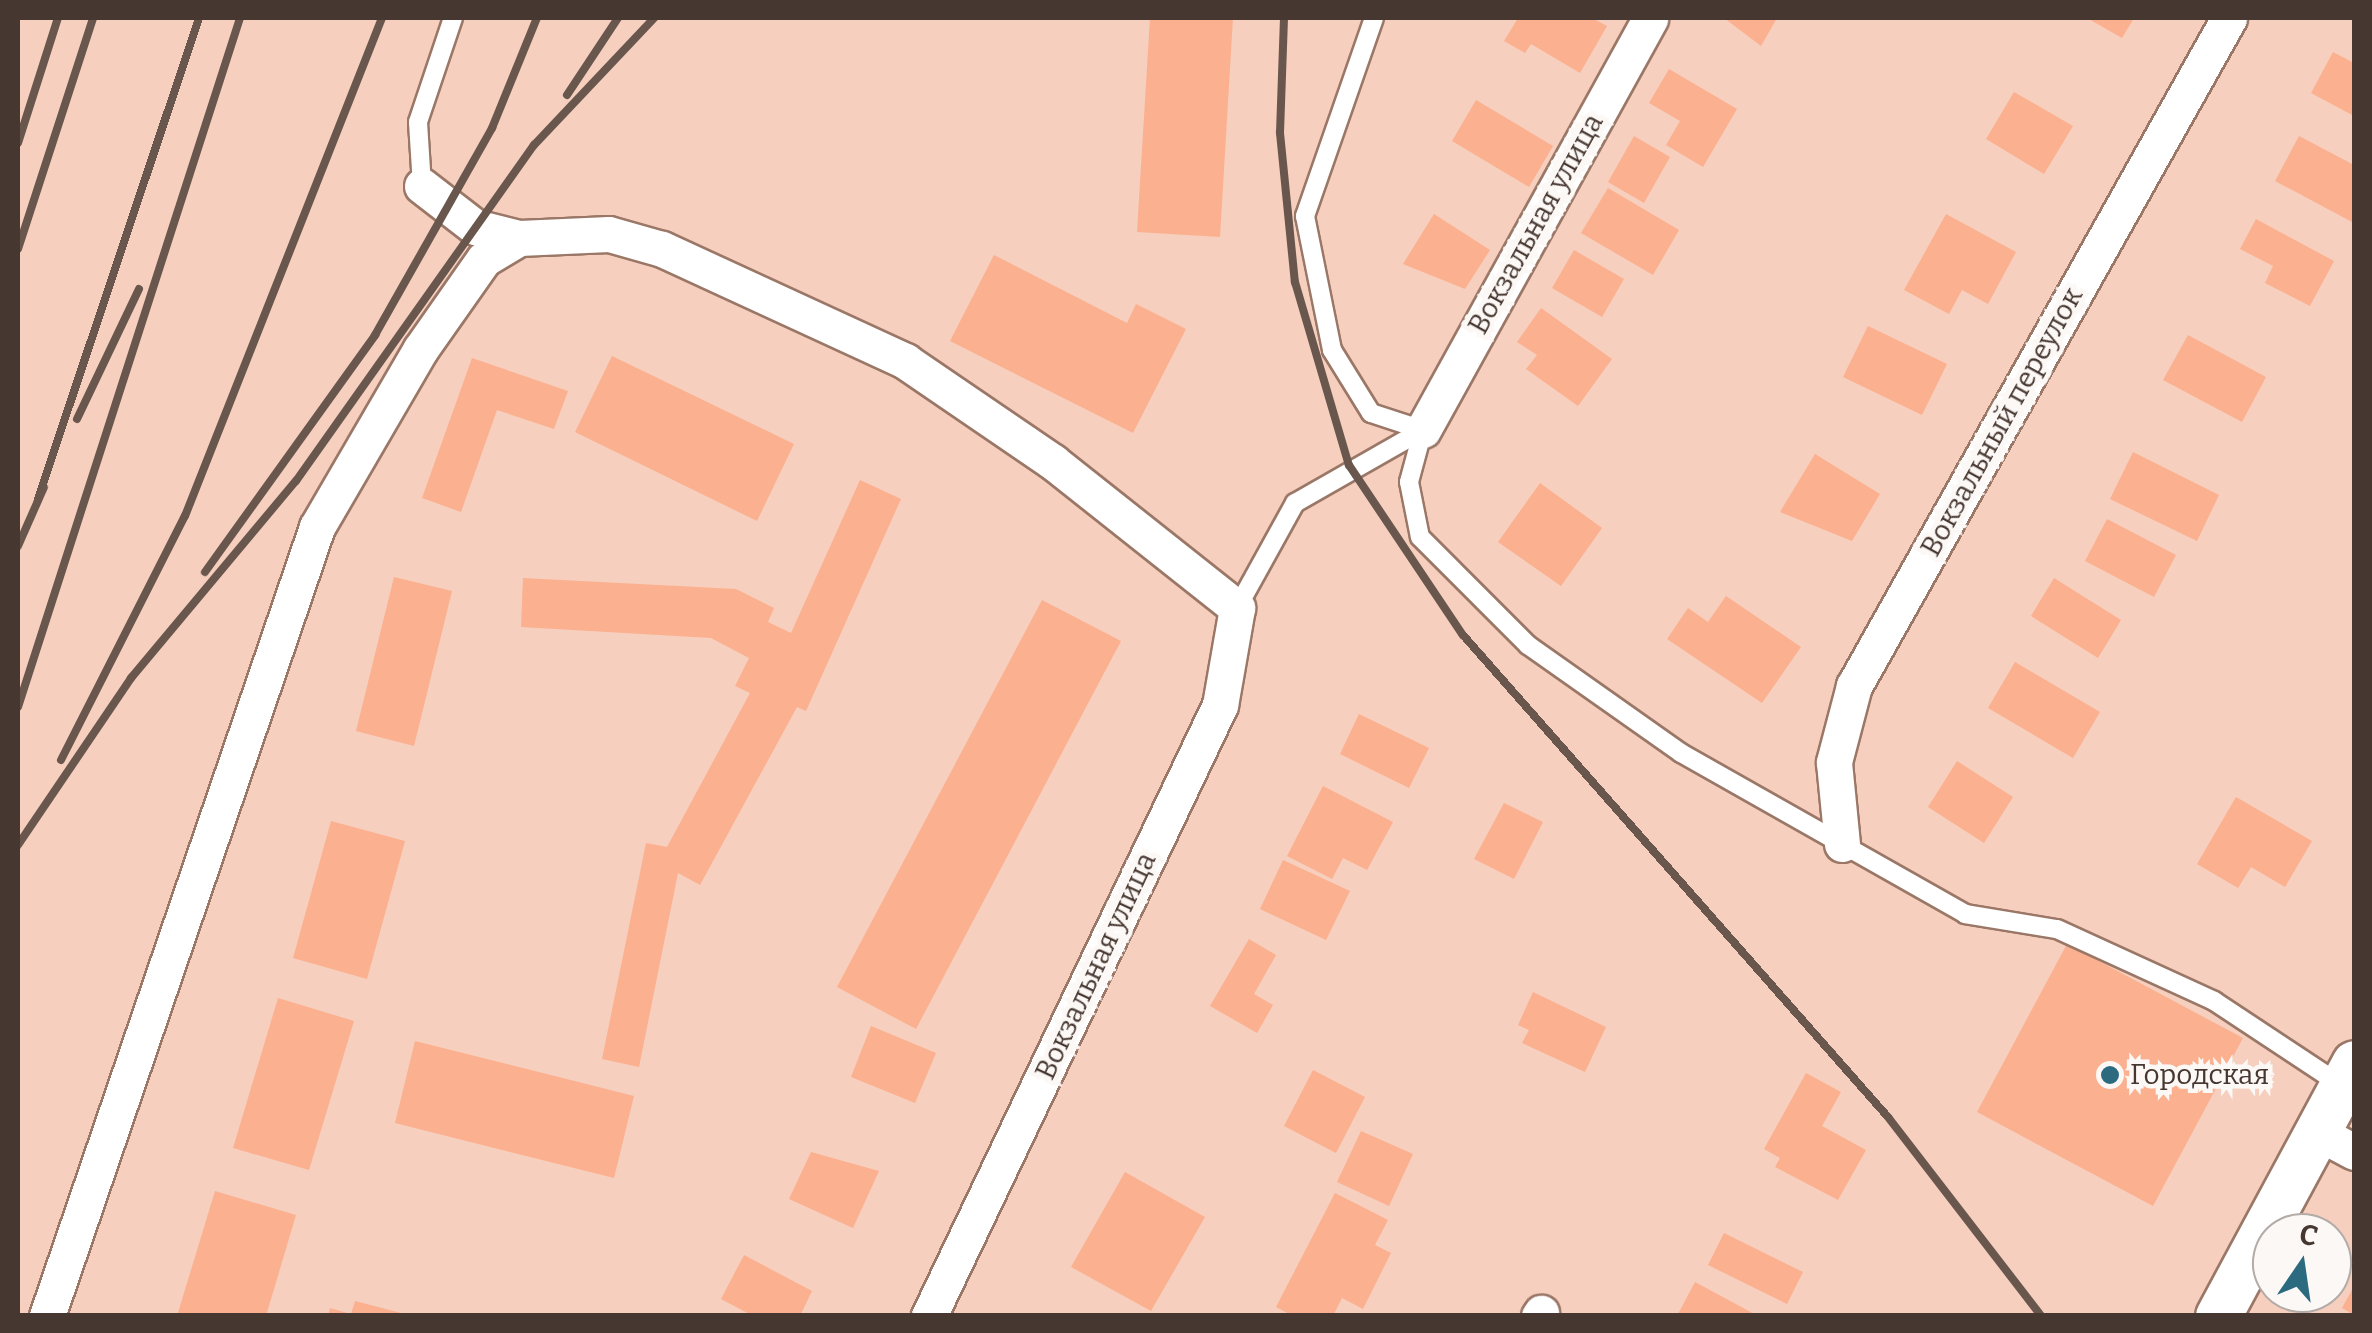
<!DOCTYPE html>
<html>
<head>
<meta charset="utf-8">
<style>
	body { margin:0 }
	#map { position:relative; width:2372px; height:1333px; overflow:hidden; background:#f6cfbe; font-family:Bitter,serif }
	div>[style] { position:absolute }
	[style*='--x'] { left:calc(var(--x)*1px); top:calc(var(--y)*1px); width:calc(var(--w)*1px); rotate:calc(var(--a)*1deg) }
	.building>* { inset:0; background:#fbb08f }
	.roads { filter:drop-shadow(2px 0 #9a7767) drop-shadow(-2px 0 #9a7767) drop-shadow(0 2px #9a7767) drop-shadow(0 -2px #9a7767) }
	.service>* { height:18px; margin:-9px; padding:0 9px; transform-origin:9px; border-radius:9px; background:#fff }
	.minor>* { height:35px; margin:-17.5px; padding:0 17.5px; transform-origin:17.5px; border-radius:17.5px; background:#fff }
	.tertiary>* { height:45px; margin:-22.5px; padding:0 22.5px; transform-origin:22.5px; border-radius:22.5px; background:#fff }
	.rail>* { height:8px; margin:-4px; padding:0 4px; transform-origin:4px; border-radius:4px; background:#69564d }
	.dots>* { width:28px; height:28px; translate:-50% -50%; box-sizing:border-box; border:5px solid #fcf8f6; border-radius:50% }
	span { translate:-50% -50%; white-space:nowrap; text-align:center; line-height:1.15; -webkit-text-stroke:9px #fcf8f6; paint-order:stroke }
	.street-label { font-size:28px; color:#463730 }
	.poi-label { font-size:28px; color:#463730 }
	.left { translate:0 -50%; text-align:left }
	.frame { position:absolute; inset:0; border:20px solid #463730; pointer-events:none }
	.north { position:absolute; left:2252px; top:1213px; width:100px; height:100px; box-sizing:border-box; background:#fcf8f6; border:2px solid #b3aba7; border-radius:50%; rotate:13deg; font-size:28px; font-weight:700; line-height:40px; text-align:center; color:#463730 }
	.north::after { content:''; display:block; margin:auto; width:35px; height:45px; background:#2c6a80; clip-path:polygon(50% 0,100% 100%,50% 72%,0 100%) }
</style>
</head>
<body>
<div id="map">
	<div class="building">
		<i style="clip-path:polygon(1150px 18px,1233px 18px,1220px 237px,1137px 232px)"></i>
		<i style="clip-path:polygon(1518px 18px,1592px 18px,1607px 26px,1580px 73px,1531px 44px,1525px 53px,1504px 41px)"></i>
		<i style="clip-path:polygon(1724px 18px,1777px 18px,1761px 46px)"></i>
		<i style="clip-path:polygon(2087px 18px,2134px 18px,2122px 38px)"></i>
		<i style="clip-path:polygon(2333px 52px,2354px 63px,2354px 116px,2311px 93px)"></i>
		<i style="clip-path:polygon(1669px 69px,1737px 109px,1703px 167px,1666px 145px,1680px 121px,1649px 103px)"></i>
		<i style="clip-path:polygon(2014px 92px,2073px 126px,2044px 174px,1986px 139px)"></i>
		<i style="clip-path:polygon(1476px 100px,1553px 146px,1529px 187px,1452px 141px)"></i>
		<i style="clip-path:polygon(1634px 136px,1670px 157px,1644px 203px,1608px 182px)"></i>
		<i style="clip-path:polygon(2299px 136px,2354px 165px,2354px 223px,2275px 181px)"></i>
		<i style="clip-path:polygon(1608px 188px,1679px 230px,1653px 275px,1581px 233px)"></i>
		<i style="clip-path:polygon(1434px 214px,1490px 250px,1465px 289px,1403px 264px)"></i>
		<i style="clip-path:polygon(1946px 214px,2016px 252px,1988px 304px,1962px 290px,1949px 314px,1904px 290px)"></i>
		<i style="clip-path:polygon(2256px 219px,2334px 261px,2310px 306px,2265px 283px,2273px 266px,2240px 249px)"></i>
		<i style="clip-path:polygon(1574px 250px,1624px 279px,1602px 317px,1552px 288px)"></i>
		<i style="clip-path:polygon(994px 255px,1127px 323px,1136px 304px,1186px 329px,1133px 433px,950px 341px)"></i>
		<i style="clip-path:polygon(1541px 308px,1612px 359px,1578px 406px,1526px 369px,1537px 355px,1517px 342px)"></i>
		<i style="clip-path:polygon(1868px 326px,1947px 364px,1922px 415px,1843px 377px)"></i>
		<i style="clip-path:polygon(2188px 335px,2266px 377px,2242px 422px,2163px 380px)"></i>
		<i style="clip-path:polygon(612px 356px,794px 444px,757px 521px,575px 432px)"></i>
		<i style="clip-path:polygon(472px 358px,568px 391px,554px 429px,497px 410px,461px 512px,422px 498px)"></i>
		<i style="clip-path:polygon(2133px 452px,2219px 495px,2197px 541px,2110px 499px)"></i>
		<i style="clip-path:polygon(1815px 454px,1880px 494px,1852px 541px,1780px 512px)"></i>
		<i style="clip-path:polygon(860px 480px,901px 499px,806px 711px,797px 707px,700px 885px,678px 873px,639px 1067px,602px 1059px,646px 843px,667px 847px,750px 693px,735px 686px,749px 658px,711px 638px,521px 627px,523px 578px,736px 589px,774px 608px,768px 622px,791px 633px)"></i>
		<i style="clip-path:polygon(1540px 483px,1602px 528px,1561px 586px,1498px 542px)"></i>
		<i style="clip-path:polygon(2107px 519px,2176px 555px,2154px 597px,2085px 561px)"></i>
		<i style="clip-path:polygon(394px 577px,452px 591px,414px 746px,356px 731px)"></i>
		<i style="clip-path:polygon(2054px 578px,2121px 620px,2098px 658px,2031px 616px)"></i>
		<i style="clip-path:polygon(1726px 596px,1801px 647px,1762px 703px,1667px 639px,1688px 608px,1708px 622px)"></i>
		<i style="clip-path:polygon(1042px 600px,1121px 641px,916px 1029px,837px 987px)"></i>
		<i style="clip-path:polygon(2015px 662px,2100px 712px,2073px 758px,1988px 708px)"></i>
		<i style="clip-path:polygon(1359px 714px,1429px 748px,1409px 788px,1340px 754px)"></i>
		<i style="clip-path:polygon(1957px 761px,2013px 797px,1984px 843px,1928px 807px)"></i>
		<i style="clip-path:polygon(1323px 786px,1393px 822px,1367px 870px,1343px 858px,1332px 879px,1287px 856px)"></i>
		<i style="clip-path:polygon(2236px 797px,2312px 841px,2285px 887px,2251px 867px,2238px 888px,2197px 864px)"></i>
		<i style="clip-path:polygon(1504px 803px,1543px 822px,1514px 879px,1474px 859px)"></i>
		<i style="clip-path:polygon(331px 821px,405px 841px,367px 979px,293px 958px)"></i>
		<i style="clip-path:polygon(1283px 860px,1350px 891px,1326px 940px,1260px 909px)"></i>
		<i style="clip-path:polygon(1249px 939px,1276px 955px,1254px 994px,1273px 1005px,1257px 1033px,1210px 1006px)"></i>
		<i style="clip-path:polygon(2067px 944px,2243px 1038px,2153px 1206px,1977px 1112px)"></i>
		<i style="clip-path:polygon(1533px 992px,1606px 1027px,1585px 1072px,1522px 1043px,1529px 1030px,1518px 1025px)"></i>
		<i style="clip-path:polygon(278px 998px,354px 1021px,309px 1170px,233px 1148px)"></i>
		<i style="clip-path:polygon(871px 1026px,936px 1053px,915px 1103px,851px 1077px)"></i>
		<i style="clip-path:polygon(415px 1041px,634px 1096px,614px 1178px,395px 1123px)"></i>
		<i style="clip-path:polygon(1313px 1070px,1365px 1097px,1336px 1153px,1284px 1126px)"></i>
		<i style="clip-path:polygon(1806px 1073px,1841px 1092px,1822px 1126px,1866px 1150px,1838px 1200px,1775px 1167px,1780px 1158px,1764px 1149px)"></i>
		<i style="clip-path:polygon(1361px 1131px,1413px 1154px,1389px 1206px,1337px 1182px)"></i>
		<i style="clip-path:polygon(811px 1152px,879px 1171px,853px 1228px,789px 1199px)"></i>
		<i style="clip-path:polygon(1125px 1172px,1205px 1217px,1151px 1311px,1071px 1267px)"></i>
		<i style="clip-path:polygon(215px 1191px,296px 1215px,266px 1316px,177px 1316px)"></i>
		<i style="clip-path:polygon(1335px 1193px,1388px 1220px,1375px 1245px,1391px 1253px,1363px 1309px,1342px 1298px,1333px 1316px,1293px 1316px,1276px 1307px)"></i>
		<i style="clip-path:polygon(1724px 1233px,1803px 1272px,1787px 1304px,1708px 1265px)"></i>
		<i style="clip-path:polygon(744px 1255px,812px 1291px,800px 1316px,753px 1316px,721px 1299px)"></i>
		<i style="clip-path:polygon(1695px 1282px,1758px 1316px,1677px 1316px)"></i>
		<i style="clip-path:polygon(2354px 1286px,2354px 1315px,2342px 1308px)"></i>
		<i style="clip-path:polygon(355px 1301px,405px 1314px,405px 1316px,328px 1316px,330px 1308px,351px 1314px)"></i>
	</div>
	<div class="roads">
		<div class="service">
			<i style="--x:1374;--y:18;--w:210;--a:109.2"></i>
			<i style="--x:1305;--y:216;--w:137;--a:78.6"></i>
			<i style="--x:1332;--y:350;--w:74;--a:58.2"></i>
			<i style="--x:1371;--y:413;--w:55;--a:18.1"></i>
			<i style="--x:422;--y:186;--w:64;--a:-93.6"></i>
			<i style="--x:418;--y:122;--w:110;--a:-71.4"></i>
			<i style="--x:1423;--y:430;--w:54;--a:105.1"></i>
			<i style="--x:1409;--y:482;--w:56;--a:78.7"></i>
			<i style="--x:1420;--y:537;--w:153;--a:45"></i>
			<i style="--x:1528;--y:645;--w:187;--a:35.2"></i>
			<i style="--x:1681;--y:753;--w:326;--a:29.5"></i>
			<i style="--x:1965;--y:914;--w:93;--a:9.3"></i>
			<i style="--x:2057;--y:929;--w:173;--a:24.6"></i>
			<i style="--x:2214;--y:1001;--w:152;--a:33.5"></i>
			<i style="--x:1237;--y:608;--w:120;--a:-61.1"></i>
			<i style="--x:1295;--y:503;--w:147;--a:-29.7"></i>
		</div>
		<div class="minor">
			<i style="--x:422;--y:186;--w:67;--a:37.7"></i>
			<i style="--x:475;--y:227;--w:45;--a:14"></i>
			<i style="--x:519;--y:238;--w:90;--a:-2.5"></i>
			<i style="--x:609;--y:234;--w:55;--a:15.8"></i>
			<i style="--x:662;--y:249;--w:268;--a:24.7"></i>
			<i style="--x:905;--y:361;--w:179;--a:34.3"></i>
			<i style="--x:1053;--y:462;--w:235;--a:38.4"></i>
			<i style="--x:1237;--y:608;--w:98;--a:99.9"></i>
			<i style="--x:1220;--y:705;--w:677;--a:115.47"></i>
			<i style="--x:1423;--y:430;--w:470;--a:-61.1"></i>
			<i style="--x:1842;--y:844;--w:82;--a:-95.6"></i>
			<i style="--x:1834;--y:762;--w:79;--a:-75.3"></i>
			<i style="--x:1854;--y:686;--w:766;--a:-60.69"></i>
			<i style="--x:2317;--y:1132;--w:42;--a:28.4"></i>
			<i style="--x:47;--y:1316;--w:834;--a:-71.11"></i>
			<i style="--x:317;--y:527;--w:205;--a:-59.8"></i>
			<i style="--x:420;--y:350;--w:111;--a:-54.9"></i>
			<i style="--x:484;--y:259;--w:41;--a:-31"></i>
			<i style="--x:1539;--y:1316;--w:4;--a:-56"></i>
		</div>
		<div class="tertiary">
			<i style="--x:2218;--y:1316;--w:287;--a:-61.7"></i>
		</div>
	</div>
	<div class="rail">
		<i style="--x:1284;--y:18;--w:115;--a:92"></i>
		<i style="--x:1280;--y:133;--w:150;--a:84.3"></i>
		<i style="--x:1295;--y:282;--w:191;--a:73.6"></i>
		<i style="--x:1349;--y:465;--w:205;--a:56.2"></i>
		<i style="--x:1463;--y:635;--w:643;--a:48.6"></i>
		<i style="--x:1888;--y:1117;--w:251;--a:52.4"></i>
		<i style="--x:567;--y:95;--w:92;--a:-56.5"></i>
		<i style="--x:18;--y:143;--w:131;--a:-72.3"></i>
		<i style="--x:18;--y:249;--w:243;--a:-72"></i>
		<i style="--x:77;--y:419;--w:144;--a:-64.5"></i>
		<i style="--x:38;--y:499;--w:507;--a:-71.49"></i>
		<i style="--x:18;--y:546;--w:64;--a:-66.2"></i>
		<i style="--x:205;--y:572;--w:292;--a:-54.3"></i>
		<i style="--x:375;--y:335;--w:238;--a:-60.5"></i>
		<i style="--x:492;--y:128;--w:119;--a:-67.8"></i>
		<i style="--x:18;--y:707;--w:724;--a:-72.14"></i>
		<i style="--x:61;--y:760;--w:274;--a:-63.1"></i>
		<i style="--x:185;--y:516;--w:536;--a:-68.42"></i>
		<i style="--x:18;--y:845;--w:202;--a:-55.9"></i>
		<i style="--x:131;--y:678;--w:257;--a:-50.1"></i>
		<i style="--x:296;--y:481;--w:412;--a:-54.7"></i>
		<i style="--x:534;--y:145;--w:175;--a:-46.6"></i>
	</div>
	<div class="dots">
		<i style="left:2110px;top:1075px;background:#2c6a80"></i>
	</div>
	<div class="street-label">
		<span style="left:1536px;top:224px;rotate:-61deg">Вокзальная улица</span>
		<span style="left:2002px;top:422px;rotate:-61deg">Вокзальный переулок</span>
		<span style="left:1096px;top:966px;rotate:-65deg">Вокзальная улица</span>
	</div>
	<div class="poi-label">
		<span class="left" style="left:2130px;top:1075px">Городская</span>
	</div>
	<div class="frame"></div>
	<div class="north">С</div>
</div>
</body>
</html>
